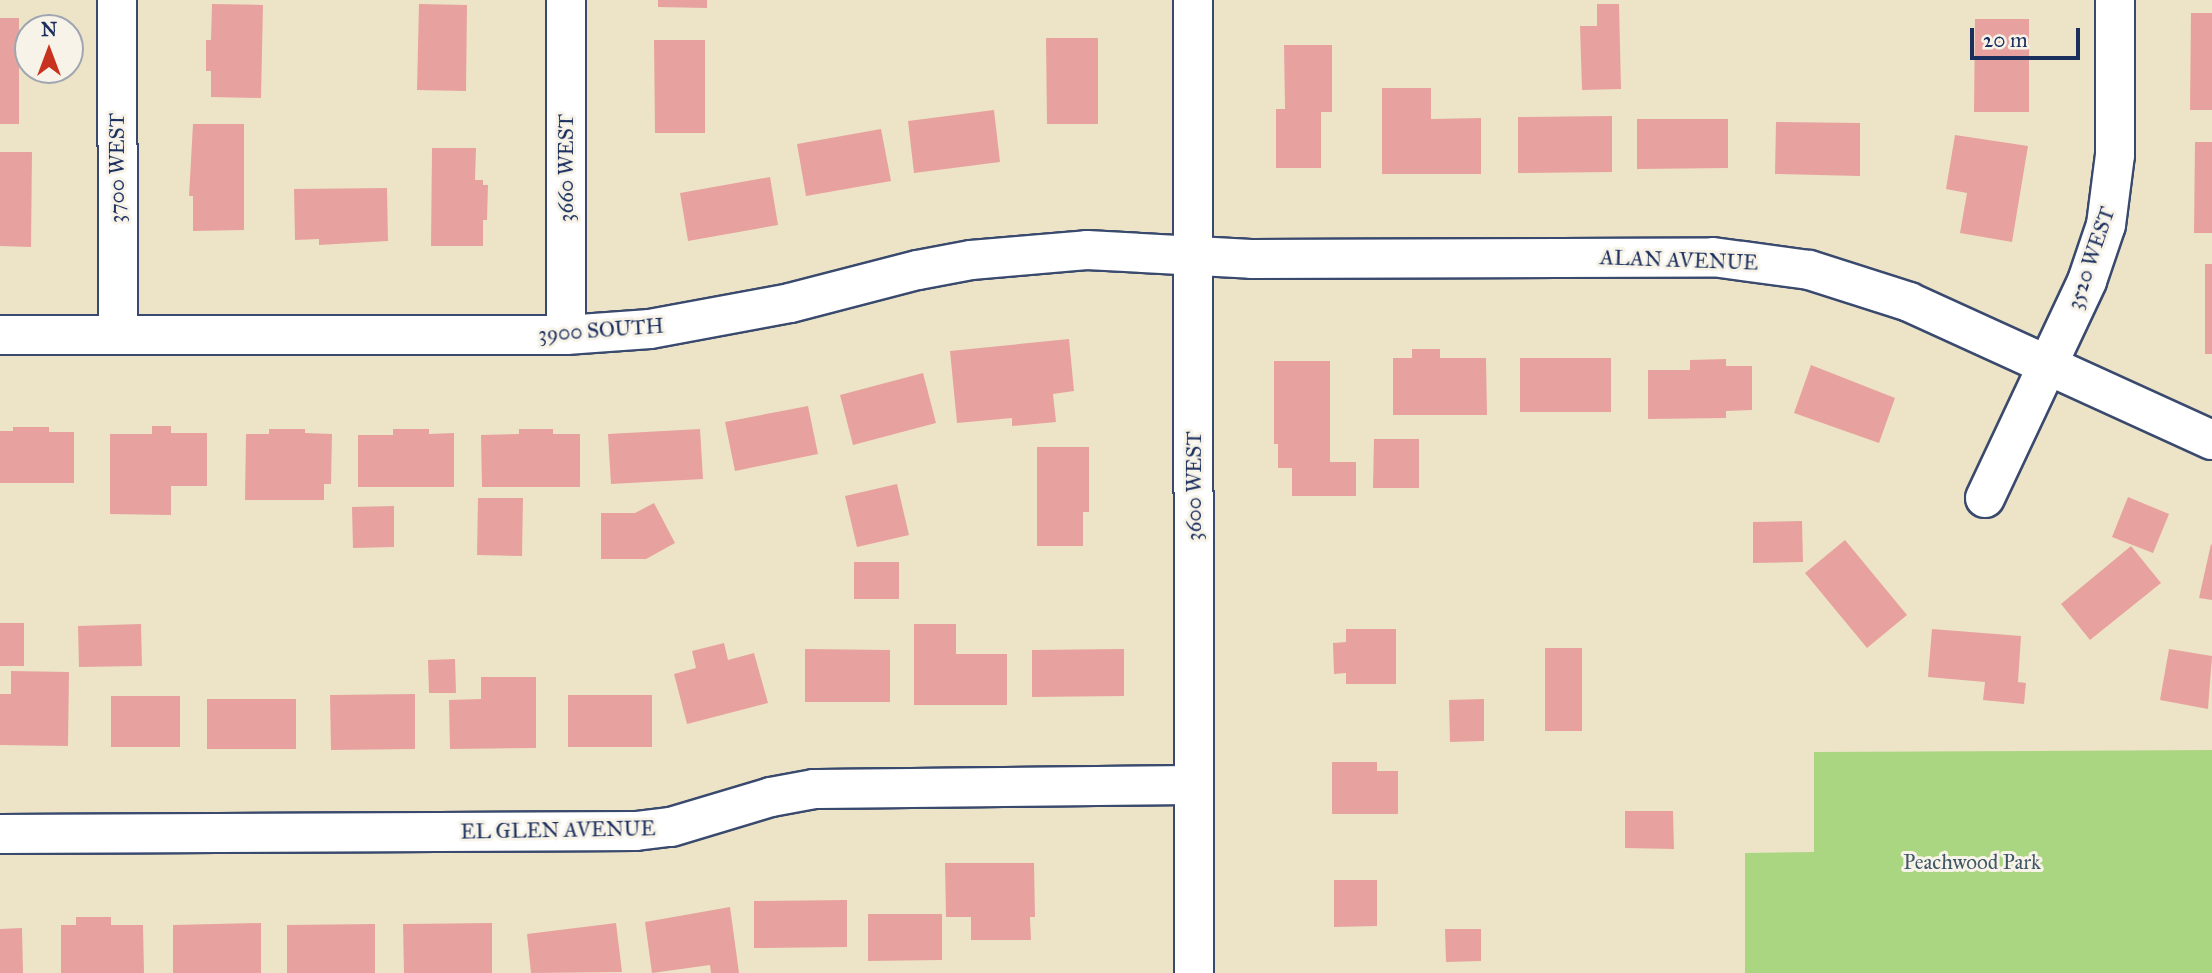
<!DOCTYPE html>
<html>
<head>
<meta charset="utf-8">
<style>
	body { margin:0 }
	#map { position:relative; width:2212px; height:973px; overflow:hidden; background:#ede4c7; font-family:"IM FELL Great Primer",serif }
	div>[style] { position:absolute }
	[style*='--x'] { left:calc(var(--x)*1px); top:calc(var(--y)*1px); width:calc(var(--w)*1px); rotate:calc(var(--a)*1deg) }
	.green>* { inset:0; background:#aad581 }
	.building>* { inset:0; background:#e7a29f }
	.roads { filter:drop-shadow(2px 0 #3a4a6e) drop-shadow(-2px 0 #3a4a6e) drop-shadow(0 2px #3a4a6e) drop-shadow(0 -2px #3a4a6e) }
	.minor>* { height:38px; margin:-19px; padding:0 19px; transform-origin:19px; border-radius:19px; background:#fff }
	.tertiary>* { height:38px; margin:-19px; padding:0 19px; transform-origin:19px; border-radius:19px; background:#fff }
	span { translate:-50% -50%; white-space:nowrap; text-align:center; line-height:1.15; -webkit-text-stroke:6px #f7f3e8; paint-order:stroke }
	.street-label { font-size:21px; color:#1b2f5e }
	.park-label { font-size:21px; color:#3f5867 }
	.north { position:absolute; left:14px; top:14px; width:70px; height:70px; box-sizing:border-box; background:#f7f3e8; border:2px solid #9fa5b1; border-radius:50%; rotate:0deg; font-size:19px; font-weight:700; line-height:28px; text-align:center; color:#1b2f5e }
	.north::after { content:''; display:block; margin:auto; width:24px; height:32px; background:#c8321e; clip-path:polygon(50% 0,100% 100%,50% 72%,0 100%) }
	.scale { position:absolute; left:1970px; top:28px; width:110px; height:32px; box-sizing:border-box; border:4px solid #1b2f5e; border-top:0; padding-left:9px; font-size:21px; line-height:24px; white-space:nowrap; color:#1b2f5e; -webkit-text-stroke:5px #f7f3e8; paint-order:stroke }
</style>
</head>
<body>
<div id="map">
	<div class="green">
		<i style="clip-path:polygon(2212px 750px,2212px 973px,1745px 973px,1745px 853px,1814px 852px,1814px 752px)"></i>
	</div>
	<div class="building">
		<i style="clip-path:polygon(658px 0,707px 0,707px 8px,658px 7px)"></i>
		<i style="clip-path:polygon(212px 4px,263px 5px,261px 98px,211px 97px,211px 71px,206px 71px,206px 40px,211px 40px)"></i>
		<i style="clip-path:polygon(419px 4px,467px 5px,466px 91px,417px 90px)"></i>
		<i style="clip-path:polygon(1597px 4px,1619px 4px,1621px 89px,1582px 90px,1580px 26px,1597px 26px)"></i>
		<i style="clip-path:polygon(2191px 13px,2212px 13px,2212px 110px,2190px 110px)"></i>
		<i style="clip-path:polygon(0 18px,19px 18px,19px 124px,0 124px)"></i>
		<i style="clip-path:polygon(1975px 19px,2029px 19px,2029px 112px,1974px 112px)"></i>
		<i style="clip-path:polygon(1046px 38px,1098px 38px,1098px 124px,1047px 124px)"></i>
		<i style="clip-path:polygon(654px 40px,705px 40px,705px 133px,655px 133px)"></i>
		<i style="clip-path:polygon(1284px 45px,1332px 45px,1332px 112px,1321px 112px,1321px 168px,1276px 168px,1276px 109px,1285px 109px)"></i>
		<i style="clip-path:polygon(1382px 88px,1431px 88px,1431px 119px,1481px 118px,1481px 174px,1382px 174px)"></i>
		<i style="clip-path:polygon(994px 110px,1000px 162px,914px 173px,908px 121px)"></i>
		<i style="clip-path:polygon(1612px 116px,1612px 172px,1518px 173px,1518px 117px)"></i>
		<i style="clip-path:polygon(1637px 119px,1728px 119px,1728px 168px,1637px 169px)"></i>
		<i style="clip-path:polygon(1776px 122px,1860px 123px,1860px 176px,1775px 174px)"></i>
		<i style="clip-path:polygon(193px 124px,244px 124px,244px 230px,193px 231px,193px 196px,189px 196px)"></i>
		<i style="clip-path:polygon(881px 129px,891px 181px,806px 196px,797px 144px)"></i>
		<i style="clip-path:polygon(1955px 135px,2028px 146px,2012px 242px,1960px 233px,1967px 193px,1946px 189px)"></i>
		<i style="clip-path:polygon(2195px 142px,2212px 142px,2212px 233px,2194px 233px)"></i>
		<i style="clip-path:polygon(432px 148px,476px 148px,475px 180px,483px 180px,483px 185px,488px 185px,487px 220px,483px 220px,483px 246px,431px 246px)"></i>
		<i style="clip-path:polygon(0 152px,32px 152px,31px 247px,0 246px)"></i>
		<i style="clip-path:polygon(770px 177px,778px 225px,688px 241px,680px 193px)"></i>
		<i style="clip-path:polygon(387px 188px,388px 241px,319px 245px,319px 239px,295px 240px,294px 189px)"></i>
		<i style="clip-path:polygon(2205px 264px,2212px 264px,2212px 354px,2205px 354px)"></i>
		<i style="clip-path:polygon(1069px 339px,1074px 391px,1053px 394px,1056px 422px,1012px 426px,1012px 418px,957px 423px,950px 351px)"></i>
		<i style="clip-path:polygon(1412px 349px,1440px 349px,1440px 358px,1486px 358px,1487px 415px,1393px 415px,1393px 358px,1412px 358px)"></i>
		<i style="clip-path:polygon(1520px 358px,1611px 358px,1611px 412px,1520px 412px)"></i>
		<i style="clip-path:polygon(1726px 359px,1726px 366px,1752px 366px,1752px 410px,1726px 411px,1726px 418px,1648px 419px,1648px 370px,1690px 370px,1690px 360px)"></i>
		<i style="clip-path:polygon(1274px 361px,1330px 361px,1330px 462px,1356px 462px,1356px 496px,1292px 496px,1292px 468px,1278px 468px,1278px 444px,1274px 444px)"></i>
		<i style="clip-path:polygon(1811px 365px,1895px 398px,1879px 443px,1794px 413px)"></i>
		<i style="clip-path:polygon(923px 373px,936px 423px,853px 445px,840px 395px)"></i>
		<i style="clip-path:polygon(808px 406px,818px 454px,735px 471px,725px 422px)"></i>
		<i style="clip-path:polygon(152px 426px,171px 426px,171px 433px,207px 433px,207px 486px,171px 486px,171px 515px,110px 514px,110px 434px,152px 434px)"></i>
		<i style="clip-path:polygon(13px 427px,49px 427px,49px 432px,74px 432px,74px 483px,0 483px,0 431px,13px 431px)"></i>
		<i style="clip-path:polygon(269px 429px,305px 429px,305px 433px,332px 434px,331px 484px,324px 484px,324px 500px,245px 500px,246px 434px,269px 434px)"></i>
		<i style="clip-path:polygon(393px 429px,429px 429px,429px 434px,454px 433px,454px 487px,358px 487px,358px 435px,393px 435px)"></i>
		<i style="clip-path:polygon(519px 429px,553px 429px,553px 434px,580px 434px,580px 487px,482px 487px,481px 435px,519px 434px)"></i>
		<i style="clip-path:polygon(700px 429px,703px 479px,611px 484px,608px 434px)"></i>
		<i style="clip-path:polygon(1374px 439px,1419px 439px,1419px 488px,1373px 488px)"></i>
		<i style="clip-path:polygon(1037px 447px,1089px 447px,1089px 512px,1083px 512px,1083px 546px,1037px 546px)"></i>
		<i style="clip-path:polygon(897px 484px,909px 535px,857px 547px,845px 496px)"></i>
		<i style="clip-path:polygon(2128px 497px,2169px 514px,2153px 553px,2112px 537px)"></i>
		<i style="clip-path:polygon(478px 498px,523px 498px,522px 556px,477px 555px)"></i>
		<i style="clip-path:polygon(654px 503px,675px 543px,646px 559px,601px 559px,601px 513px,635px 513px)"></i>
		<i style="clip-path:polygon(394px 506px,394px 547px,353px 548px,352px 507px)"></i>
		<i style="clip-path:polygon(1802px 521px,1803px 562px,1753px 563px,1753px 522px)"></i>
		<i style="clip-path:polygon(1845px 540px,1907px 615px,1867px 648px,1805px 573px)"></i>
		<i style="clip-path:polygon(2211px 544px,2212px 545px,2212px 600px,2199px 598px)"></i>
		<i style="clip-path:polygon(2131px 546px,2161px 583px,2090px 640px,2061px 604px)"></i>
		<i style="clip-path:polygon(854px 562px,899px 562px,899px 599px,854px 599px)"></i>
		<i style="clip-path:polygon(0 623px,24px 623px,24px 666px,0 666px)"></i>
		<i style="clip-path:polygon(141px 624px,142px 666px,79px 667px,78px 626px)"></i>
		<i style="clip-path:polygon(914px 624px,956px 624px,956px 654px,1007px 654px,1007px 705px,914px 705px)"></i>
		<i style="clip-path:polygon(1346px 629px,1396px 629px,1396px 684px,1346px 684px,1346px 673px,1334px 674px,1333px 643px,1346px 642px)"></i>
		<i style="clip-path:polygon(1932px 629px,2021px 636px,2018px 682px,2026px 683px,2024px 704px,1983px 700px,1985px 682px,1928px 677px)"></i>
		<i style="clip-path:polygon(724px 643px,728px 660px,754px 653px,768px 703px,687px 724px,674px 674px,696px 668px,692px 651px)"></i>
		<i style="clip-path:polygon(1545px 648px,1582px 648px,1582px 731px,1545px 731px)"></i>
		<i style="clip-path:polygon(805px 649px,890px 650px,890px 702px,805px 702px)"></i>
		<i style="clip-path:polygon(1124px 649px,1124px 696px,1032px 697px,1032px 650px)"></i>
		<i style="clip-path:polygon(2169px 649px,2212px 656px,2208px 709px,2160px 700px)"></i>
		<i style="clip-path:polygon(455px 659px,456px 693px,429px 693px,428px 660px)"></i>
		<i style="clip-path:polygon(11px 671px,69px 672px,68px 746px,0 745px,0 694px,11px 694px)"></i>
		<i style="clip-path:polygon(481px 677px,536px 677px,536px 748px,450px 749px,449px 700px,481px 699px)"></i>
		<i style="clip-path:polygon(415px 694px,415px 749px,331px 750px,330px 695px)"></i>
		<i style="clip-path:polygon(568px 695px,652px 695px,652px 747px,568px 747px)"></i>
		<i style="clip-path:polygon(111px 696px,180px 696px,180px 747px,111px 747px)"></i>
		<i style="clip-path:polygon(207px 699px,296px 699px,296px 749px,207px 749px)"></i>
		<i style="clip-path:polygon(1484px 699px,1484px 741px,1450px 742px,1449px 700px)"></i>
		<i style="clip-path:polygon(1332px 762px,1377px 762px,1377px 771px,1398px 771px,1398px 814px,1332px 814px)"></i>
		<i style="clip-path:polygon(1625px 811px,1673px 811px,1674px 849px,1625px 848px)"></i>
		<i style="clip-path:polygon(945px 863px,1034px 863px,1035px 917px,1030px 917px,1031px 940px,971px 940px,971px 917px,946px 917px)"></i>
		<i style="clip-path:polygon(1334px 880px,1377px 880px,1377px 926px,1334px 927px)"></i>
		<i style="clip-path:polygon(847px 900px,847px 947px,754px 948px,754px 901px)"></i>
		<i style="clip-path:polygon(730px 907px,739px 973px,711px 973px,710px 965px,652px 973px,645px 922px)"></i>
		<i style="clip-path:polygon(868px 914px,942px 914px,942px 960px,868px 961px)"></i>
		<i style="clip-path:polygon(76px 917px,111px 917px,111px 925px,143px 925px,144px 973px,61px 973px,61px 925px,76px 925px)"></i>
		<i style="clip-path:polygon(261px 923px,261px 973px,173px 973px,173px 925px)"></i>
		<i style="clip-path:polygon(492px 923px,492px 973px,404px 973px,403px 924px)"></i>
		<i style="clip-path:polygon(616px 923px,622px 972px,531px 973px,527px 934px)"></i>
		<i style="clip-path:polygon(375px 924px,375px 973px,287px 973px,287px 925px)"></i>
		<i style="clip-path:polygon(22px 928px,23px 973px,0 973px,0 929px)"></i>
		<i style="clip-path:polygon(1445px 929px,1481px 929px,1481px 961px,1446px 962px)"></i>
	</div>
	<div class="roads">
		<div class="minor">
			<i style="--x:117;--y:0;--w:335;--a:89.8"></i>
			<i style="--x:566;--y:0;--w:335;--a:90"></i>
			<i style="--x:0;--y:335;--w:566;--a:0"></i>
			<i style="--x:566;--y:335;--w:84;--a:-4.1"></i>
			<i style="--x:650;--y:329;--w:142;--a:-10.5"></i>
			<i style="--x:790;--y:303;--w:132;--a:-14.5"></i>
			<i style="--x:918;--y:270;--w:54;--a:-10.7"></i>
			<i style="--x:971;--y:260;--w:116;--a:-4.9"></i>
			<i style="--x:1087;--y:250;--w:164;--a:3.1"></i>
			<i style="--x:1251;--y:259;--w:462;--a:-0.2"></i>
			<i style="--x:1713;--y:257;--w:97;--a:7.7"></i>
			<i style="--x:1809;--y:270;--w:105;--a:17.7"></i>
			<i style="--x:1909;--y:302;--w:333;--a:24.5"></i>
			<i style="--x:1985;--y:498;--w:240;--a:-64.8"></i>
			<i style="--x:2087;--y:281;--w:59;--a:-71.3"></i>
			<i style="--x:2106;--y:225;--w:71;--a:-82.7"></i>
			<i style="--x:2115;--y:155;--w:155;--a:-90"></i>
			<i style="--x:0;--y:834;--w:636;--a:-0.27"></i>
			<i style="--x:636;--y:831;--w:35;--a:-7"></i>
			<i style="--x:671;--y:827;--w:104;--a:-16.7"></i>
			<i style="--x:771;--y:797;--w:44;--a:-10.5"></i>
			<i style="--x:814;--y:789;--w:380;--a:-0.6"></i>
		</div>
		<div class="tertiary">
			<i style="--x:1193;--y:0;--w:973;--a:89.94"></i>
		</div>
	</div>
	<div class="street-label">
		<span style="left:117px;top:168px;rotate:-90deg">3700 WEST</span>
		<span style="left:566px;top:168px;rotate:-90deg">3660 WEST</span>
		<span style="left:2091px;top:258px;rotate:-71deg">3520 WEST</span>
		<span style="left:1679px;top:260px;rotate:2deg">ALAN AVENUE</span>
		<span style="left:601px;top:330px;rotate:-4deg">3900 SOUTH</span>
		<span style="left:1194px;top:486px;rotate:-90deg">3600 WEST</span>
		<span style="left:558px;top:830px;rotate:-1deg">EL GLEN AVENUE</span>
	</div>
	<div class="park-label">
		<span style="left:1972px;top:862px">Peachwood Park</span>
	</div>
	<div class="north">N</div>
	<div class="scale">20 m</div>
</div>
</body>
</html>
